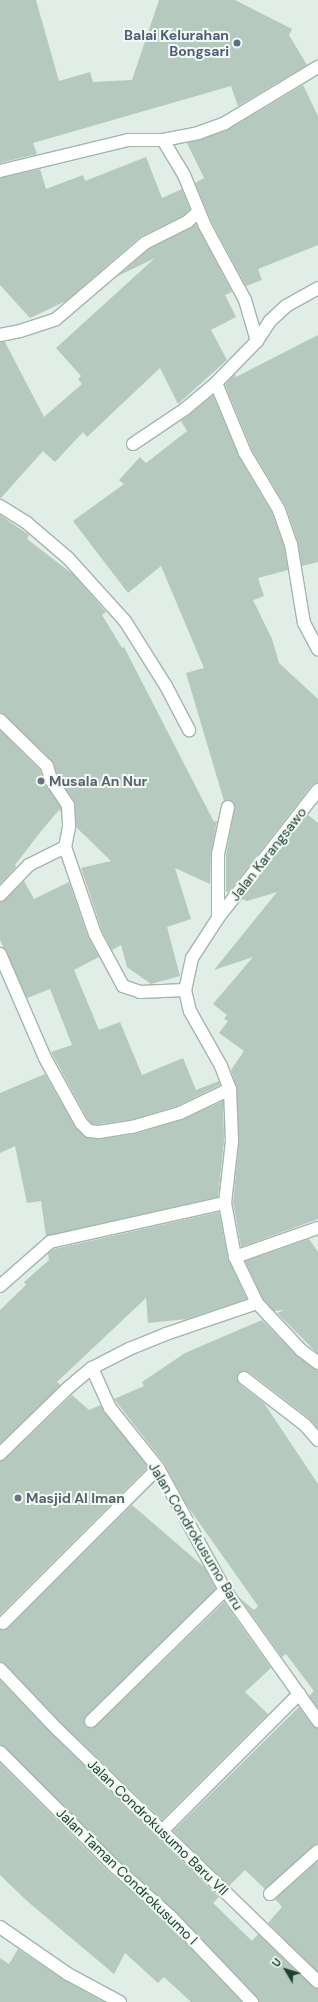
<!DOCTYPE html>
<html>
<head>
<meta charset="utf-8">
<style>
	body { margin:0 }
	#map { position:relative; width:318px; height:2002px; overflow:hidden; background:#e1ede7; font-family:"DM Sans",sans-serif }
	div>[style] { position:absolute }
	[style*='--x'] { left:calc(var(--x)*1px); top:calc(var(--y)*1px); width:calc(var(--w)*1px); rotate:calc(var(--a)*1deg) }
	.building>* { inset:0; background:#b6c9bf }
	.roads { filter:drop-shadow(1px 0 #a3b6ae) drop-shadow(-1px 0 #a3b6ae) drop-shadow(0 1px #a3b6ae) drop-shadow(0 -1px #a3b6ae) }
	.minor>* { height:12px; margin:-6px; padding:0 6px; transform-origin:6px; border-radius:6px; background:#fff }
	.dots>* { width:11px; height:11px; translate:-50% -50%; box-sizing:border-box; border:2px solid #f2f9f5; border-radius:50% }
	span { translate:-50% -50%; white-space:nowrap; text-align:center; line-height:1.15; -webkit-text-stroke:4px #f2f9f5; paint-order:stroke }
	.service-label { font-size:14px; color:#4e5e75; font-weight:700 }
	.right { translate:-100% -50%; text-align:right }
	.worship-label { font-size:14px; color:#5b616d; font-weight:700 }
	.left { translate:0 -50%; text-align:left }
	.street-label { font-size:14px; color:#1f4034 }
	.north { position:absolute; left:266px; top:1950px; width:40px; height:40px; -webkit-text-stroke:3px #f2f9f5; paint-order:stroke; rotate:308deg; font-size:11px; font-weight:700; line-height:16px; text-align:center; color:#1f4034 }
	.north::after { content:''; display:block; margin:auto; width:14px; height:18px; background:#1f4034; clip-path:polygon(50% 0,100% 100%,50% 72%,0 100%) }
</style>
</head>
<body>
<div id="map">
	<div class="building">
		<i style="clip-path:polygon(0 0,36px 0,59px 81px,90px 72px,93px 82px,132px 80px,159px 0,235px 0,292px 29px,289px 35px,307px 65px,238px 106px,231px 86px,33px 143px,37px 154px,0 163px)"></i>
		<i style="clip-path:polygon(303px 85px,318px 116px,318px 245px,258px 269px,262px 280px,246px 286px,212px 223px,195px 183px,204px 178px,187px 143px,229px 129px)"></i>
		<i style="clip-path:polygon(146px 157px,162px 198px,182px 189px,190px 209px,183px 216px,140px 237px,66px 301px,30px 318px,0 285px,0 178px,40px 169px,46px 189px,83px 175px,85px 181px)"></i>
		<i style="clip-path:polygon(196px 224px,232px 292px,225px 295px,236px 317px,211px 330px,227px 360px,178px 404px,160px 368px,87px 437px,83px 432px,55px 462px,43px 451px,0 499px,0 342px,5px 342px,44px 417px,82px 384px,78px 379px,81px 376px,56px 348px,155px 258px,118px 276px,149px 249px)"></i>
		<i style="clip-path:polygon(318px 335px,318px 562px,302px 566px,298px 542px,286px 507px,252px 450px,225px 385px,235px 374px,236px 377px)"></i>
		<i style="clip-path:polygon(213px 395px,239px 457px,272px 513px,284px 546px,288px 570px,258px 578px,264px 596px,253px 600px,272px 639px,279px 663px,318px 699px,318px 783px,312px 785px,228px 893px,226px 891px,226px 855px,235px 805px,230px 800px,224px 801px,186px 673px,204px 668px,161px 566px,128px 593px,73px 521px,124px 484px,119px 480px,140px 457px,146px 463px,187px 431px,181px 421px)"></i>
		<i style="clip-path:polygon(0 515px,29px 535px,27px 539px,74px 575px,106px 612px,102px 615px,122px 648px,124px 647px,214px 822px,217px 821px,211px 853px,210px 884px,175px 868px,191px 919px,167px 927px,180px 976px,151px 984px,127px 967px,121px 945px,112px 950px,102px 931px,81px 868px,111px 861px,76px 827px,74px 801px,58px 777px,52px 761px,5px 715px,0 713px)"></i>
		<i style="clip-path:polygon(0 730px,40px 770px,45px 784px,61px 807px,61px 812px,59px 810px,42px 830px,15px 865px,16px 867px,0 884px)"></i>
		<i style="clip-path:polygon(308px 815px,318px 823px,318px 1219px,241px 1247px,233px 1203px,239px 1142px,237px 1089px,231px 1070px,244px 1051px,219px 1033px,228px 1021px,224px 1019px,227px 1015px,213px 1004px,253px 957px,214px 970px,277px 892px,247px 901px,242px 899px)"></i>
		<i style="clip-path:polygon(24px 881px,34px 899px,69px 882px,88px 937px,99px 957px,74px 970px,99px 1030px,120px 1022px,142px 1075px,183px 1058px,196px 1090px,219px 1081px,220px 1085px,177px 1106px,130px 1120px,99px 1124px,92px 1124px,87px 1118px,51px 1052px,72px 1045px,50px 989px,27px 998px,0 940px,0 902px,5px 900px)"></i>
		<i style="clip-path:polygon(45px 1074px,75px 1127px,88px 1138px,100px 1139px,134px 1134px,182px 1120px,223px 1101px,224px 1141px,218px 1197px,46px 1236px,41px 1201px,27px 1203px,15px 1146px,0 1153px,0 1093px)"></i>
		<i style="clip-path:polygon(219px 1212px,228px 1259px,247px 1299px,187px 1319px,148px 1323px,146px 1298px,57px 1382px,61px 1385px,0 1444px,0 1310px,26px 1285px,24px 1282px,49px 1260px,48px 1253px,54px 1249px)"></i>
		<i style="clip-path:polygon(309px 1239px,318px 1252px,318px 1354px,277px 1313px,285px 1310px,274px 1311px,263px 1299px,245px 1261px)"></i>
		<i style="clip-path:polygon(262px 1320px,296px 1355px,318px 1370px,318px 1429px,310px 1419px,249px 1372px,241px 1371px,237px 1377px,239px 1384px,264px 1403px,318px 1484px,318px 1708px,309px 1696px,314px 1691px,286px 1654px,282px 1657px,240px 1598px,254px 1610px,258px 1606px,186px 1504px,164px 1463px,114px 1399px,144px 1386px,142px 1382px,185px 1353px)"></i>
		<i style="clip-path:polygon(72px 1395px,89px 1410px,100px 1405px,148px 1467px,0 1615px,0 1461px,5px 1459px)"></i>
		<i style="clip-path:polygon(132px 1505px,204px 1567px,216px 1589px,86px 1716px,85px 1726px,89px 1728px,96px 1726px,224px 1602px,271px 1668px,245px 1692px,268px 1714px,162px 1820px,62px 1724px,5px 1664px,0 1662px,0 1630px,8px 1628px)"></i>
		<i style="clip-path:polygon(0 1680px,52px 1734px,219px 1897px,213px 1903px,252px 1941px,258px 1934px,313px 1987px,318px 1989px,318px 2002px,259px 2002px,257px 1997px,175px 1911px,119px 1861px,5px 1747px,0 1745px)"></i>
		<i style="clip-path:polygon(299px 1707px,312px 1725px,318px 1728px,318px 1844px,265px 1889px,245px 1870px,229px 1886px,173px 1831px)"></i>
		<i style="clip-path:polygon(0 1763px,109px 1872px,165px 1921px,242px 2002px,191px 2002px,164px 1977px,158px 1983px,125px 1953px,114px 1974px,27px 1901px,0 1875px)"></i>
		<i style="clip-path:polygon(318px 1861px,318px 1972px,268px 1923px,282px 1907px,275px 1899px)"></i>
		<i style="clip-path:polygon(18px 1949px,64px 1980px,104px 2002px,0 2002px,0 1958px,9px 1964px)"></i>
	</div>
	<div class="roads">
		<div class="minor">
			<i style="--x:163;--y:140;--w:41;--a:59"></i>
			<i style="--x:184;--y:175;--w:55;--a:67.6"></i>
			<i style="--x:205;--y:226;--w:84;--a:61.6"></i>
			<i style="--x:245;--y:300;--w:43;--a:73.7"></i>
			<i style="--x:0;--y:171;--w:132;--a:-13.6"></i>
			<i style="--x:128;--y:140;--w:35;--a:0"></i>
			<i style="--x:163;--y:140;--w:36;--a:-11"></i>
			<i style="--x:198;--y:133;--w:29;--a:-20"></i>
			<i style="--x:225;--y:123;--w:109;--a:-31.1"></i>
			<i style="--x:0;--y:335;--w:20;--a:-11"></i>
			<i style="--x:20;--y:331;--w:38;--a:-18"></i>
			<i style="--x:56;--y:319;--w:117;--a:-40.5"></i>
			<i style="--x:145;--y:243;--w:47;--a:-26.6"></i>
			<i style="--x:187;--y:222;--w:15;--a:-42"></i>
			<i style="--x:216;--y:383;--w:76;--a:67.5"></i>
			<i style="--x:245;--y:453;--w:66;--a:59.2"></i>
			<i style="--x:279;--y:510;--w:36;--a:71"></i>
			<i style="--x:291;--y:544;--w:80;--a:80.7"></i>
			<i style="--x:304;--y:623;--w:30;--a:62"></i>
			<i style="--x:133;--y:444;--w:63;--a:-33.9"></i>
			<i style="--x:185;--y:409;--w:40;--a:-40"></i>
			<i style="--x:216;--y:383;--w:59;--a:-45.7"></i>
			<i style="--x:257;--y:341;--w:24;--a:-57"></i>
			<i style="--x:270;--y:321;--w:22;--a:-43"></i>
			<i style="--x:286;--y:306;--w:37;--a:-29"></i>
			<i style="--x:0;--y:506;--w:32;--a:32"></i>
			<i style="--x:27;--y:523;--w:54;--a:40.5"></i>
			<i style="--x:68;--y:558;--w:85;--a:47.9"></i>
			<i style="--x:125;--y:621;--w:77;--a:57.8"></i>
			<i style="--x:166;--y:686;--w:50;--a:62.4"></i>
			<i style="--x:0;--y:720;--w:66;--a:44.4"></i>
			<i style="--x:47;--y:766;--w:15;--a:74"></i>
			<i style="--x:51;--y:780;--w:30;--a:56"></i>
			<i style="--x:68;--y:805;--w:22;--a:87"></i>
			<i style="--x:69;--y:827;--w:20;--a:101"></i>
			<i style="--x:65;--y:847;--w:92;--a:71"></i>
			<i style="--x:95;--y:934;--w:59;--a:61.7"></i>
			<i style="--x:123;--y:986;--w:18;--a:19"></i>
			<i style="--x:140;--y:992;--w:45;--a:-2.5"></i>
			<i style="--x:318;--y:790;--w:162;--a:128"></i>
			<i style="--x:218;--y:918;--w:48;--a:123"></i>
			<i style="--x:192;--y:958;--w:33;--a:102"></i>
			<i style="--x:185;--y:990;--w:22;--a:77"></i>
			<i style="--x:190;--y:1011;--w:63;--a:60.6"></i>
			<i style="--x:221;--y:1066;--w:25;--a:69"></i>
			<i style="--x:230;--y:1089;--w:52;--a:87.8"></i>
			<i style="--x:232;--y:1141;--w:62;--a:96.4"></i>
			<i style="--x:225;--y:1203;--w:55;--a:79.5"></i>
			<i style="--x:235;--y:1257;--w:51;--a:64.4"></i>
			<i style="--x:257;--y:1303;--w:64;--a:46.9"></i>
			<i style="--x:301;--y:1350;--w:21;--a:37"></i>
			<i style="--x:0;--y:895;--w:42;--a:-46"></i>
			<i style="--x:29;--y:865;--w:40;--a:-26.6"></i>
			<i style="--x:218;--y:918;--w:64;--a:-90"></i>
			<i style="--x:218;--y:854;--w:48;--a:-78"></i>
			<i style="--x:0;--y:954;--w:113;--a:66.6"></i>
			<i style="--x:45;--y:1058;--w:74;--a:61"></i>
			<i style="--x:81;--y:1123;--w:11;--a:45"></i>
			<i style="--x:89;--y:1131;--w:10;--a:6"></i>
			<i style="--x:99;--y:1132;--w:33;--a:-9"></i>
			<i style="--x:132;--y:1127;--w:50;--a:-16.3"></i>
			<i style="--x:180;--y:1113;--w:55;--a:-25.6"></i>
			<i style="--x:235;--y:1257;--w:88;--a:-19.3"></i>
			<i style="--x:0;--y:1286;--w:67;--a:-41.3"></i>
			<i style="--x:50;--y:1242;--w:179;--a:-12.6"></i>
			<i style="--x:92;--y:1368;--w:44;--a:65.8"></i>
			<i style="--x:110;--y:1408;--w:77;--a:51.3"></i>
			<i style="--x:158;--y:1468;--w:139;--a:61.2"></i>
			<i style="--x:225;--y:1590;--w:161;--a:54.6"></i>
			<i style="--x:244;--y:1378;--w:77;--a:37.6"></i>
			<i style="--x:305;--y:1425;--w:20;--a:49"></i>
			<i style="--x:0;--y:1454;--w:96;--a:-44.2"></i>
			<i style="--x:69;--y:1387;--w:30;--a:-40"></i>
			<i style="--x:92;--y:1368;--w:42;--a:-27.2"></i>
			<i style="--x:129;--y:1349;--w:40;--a:-22"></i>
			<i style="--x:166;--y:1334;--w:96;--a:-18.8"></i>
			<i style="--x:3;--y:1623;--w:219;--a:-45"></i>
			<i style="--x:0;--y:1669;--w:83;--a:46.5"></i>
			<i style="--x:57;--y:1729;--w:363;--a:44.1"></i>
			<i style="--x:91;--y:1721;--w:187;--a:-44.4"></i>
			<i style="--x:0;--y:1752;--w:161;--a:45"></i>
			<i style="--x:114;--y:1866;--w:75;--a:41.8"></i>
			<i style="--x:170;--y:1916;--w:119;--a:46.4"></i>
			<i style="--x:162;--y:1831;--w:194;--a:-45"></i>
			<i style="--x:270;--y:1894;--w:64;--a:-41.9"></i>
			<i style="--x:0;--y:1927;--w:83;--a:34.7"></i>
			<i style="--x:68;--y:1974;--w:59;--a:28.3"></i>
		</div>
	</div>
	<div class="dots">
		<i style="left:237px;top:43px;background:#5c6f8a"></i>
		<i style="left:41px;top:781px;background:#6b7280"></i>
		<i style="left:18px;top:1498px;background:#6b7280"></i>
	</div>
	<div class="service-label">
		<span class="right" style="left:229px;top:43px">Balai Kelurahan<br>Bongsari</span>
	</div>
	<div class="worship-label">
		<span class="left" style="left:49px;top:781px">Musala An Nur</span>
		<span class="left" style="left:26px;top:1498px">Masjid Al Iman</span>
	</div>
	<div class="street-label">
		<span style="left:268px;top:854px;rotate:-52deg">Jalan Karangsawo</span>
		<span style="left:196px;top:1536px;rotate:59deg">Jalan Condrokusumo Baru</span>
		<span style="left:158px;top:1827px;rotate:44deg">Jalan Condrokusumo Baru VII</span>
		<span style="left:127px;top:1876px;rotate:44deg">Jalan Taman Condrokusumo I</span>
	</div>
	<div class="north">U</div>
</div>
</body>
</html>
